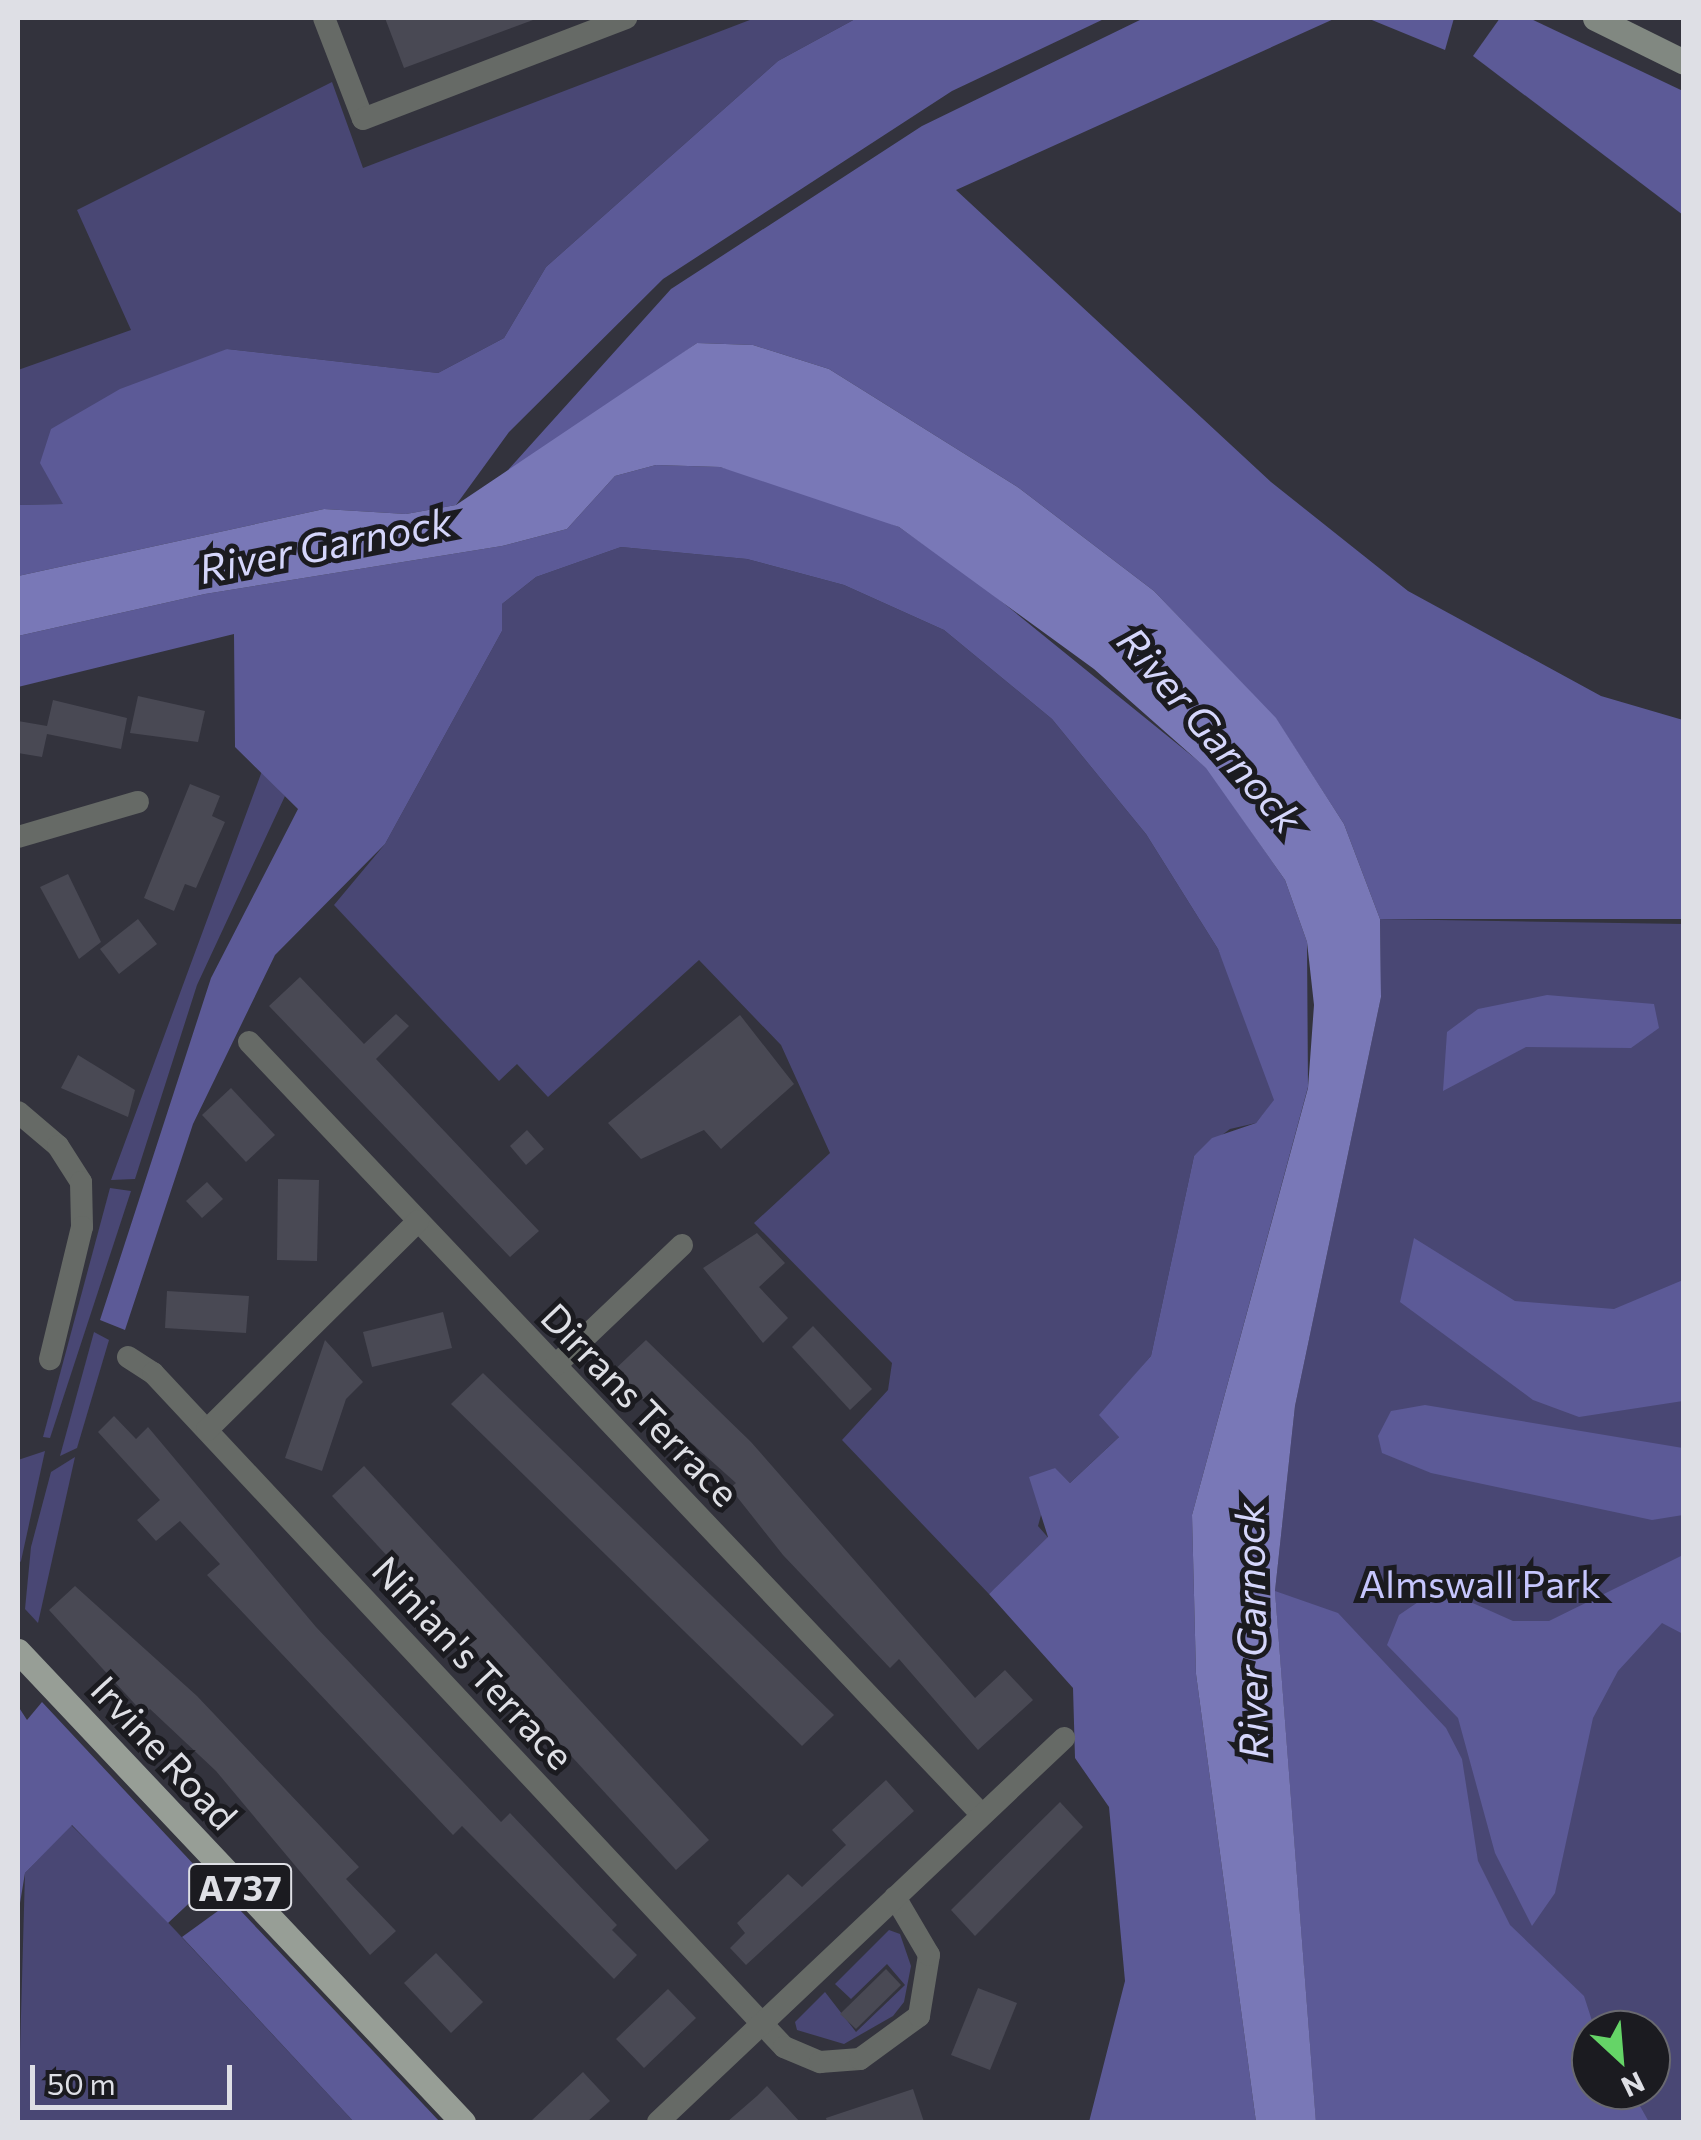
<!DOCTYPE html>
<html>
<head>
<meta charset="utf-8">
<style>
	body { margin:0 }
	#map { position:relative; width:1701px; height:2140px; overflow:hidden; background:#33333d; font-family:Commissioner,sans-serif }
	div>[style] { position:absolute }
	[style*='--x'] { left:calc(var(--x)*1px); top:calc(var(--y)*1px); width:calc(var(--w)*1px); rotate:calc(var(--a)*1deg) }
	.green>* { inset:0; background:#494774 }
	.forest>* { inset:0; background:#5c5a97 }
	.water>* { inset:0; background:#7978b7 }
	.building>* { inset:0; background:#494954 }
	.street>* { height:22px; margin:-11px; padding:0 11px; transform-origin:11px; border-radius:11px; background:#666a66 }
	.secondary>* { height:25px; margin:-12.5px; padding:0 12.5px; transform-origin:12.5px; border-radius:12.5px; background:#818881 }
	.primary>* { height:25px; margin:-12.5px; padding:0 12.5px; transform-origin:12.5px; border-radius:12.5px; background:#979e96 }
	span { translate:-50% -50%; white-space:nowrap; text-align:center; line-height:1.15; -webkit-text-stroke:10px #1b1b20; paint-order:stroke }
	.shield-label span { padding:2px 8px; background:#1b1b20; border:2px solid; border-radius:8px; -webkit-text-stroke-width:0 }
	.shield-label { font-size:35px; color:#dedfe5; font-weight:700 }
	.street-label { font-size:38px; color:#dedfe5 }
	.park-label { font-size:38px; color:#c6c6fd }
	.water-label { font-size:40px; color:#d5d6fb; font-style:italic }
	.frame { position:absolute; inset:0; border:20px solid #dedfe5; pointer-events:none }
	.north { position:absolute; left:1571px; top:2010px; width:100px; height:100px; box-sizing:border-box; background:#1b1b20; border:2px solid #69696f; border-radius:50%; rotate:154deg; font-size:28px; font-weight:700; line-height:40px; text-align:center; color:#dedfe5 }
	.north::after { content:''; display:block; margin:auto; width:35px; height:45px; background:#65d467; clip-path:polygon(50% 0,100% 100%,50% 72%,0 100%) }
	.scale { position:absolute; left:30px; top:2065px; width:202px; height:45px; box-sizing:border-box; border:5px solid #dedfe5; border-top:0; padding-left:12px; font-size:30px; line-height:35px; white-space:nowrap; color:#dedfe5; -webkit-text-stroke:8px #1b1b20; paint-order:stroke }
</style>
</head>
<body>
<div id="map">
	<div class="green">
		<i style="clip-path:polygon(755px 18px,857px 18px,778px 61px,546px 267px,504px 338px,438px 373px,227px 349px,64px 504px,18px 505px,18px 370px,131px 330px,77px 210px,332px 82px,363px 168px)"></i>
		<i style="clip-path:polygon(621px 547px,747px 559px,844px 585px,944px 630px,1052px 719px,1146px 834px,1218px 949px,1257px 1038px,1275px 1100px,1256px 1123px,1230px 1129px,1194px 1156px,1151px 1356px,1128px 1383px,1120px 1436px,1070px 1483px,1054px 1468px,1038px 1526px,1052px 1542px,989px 1594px,842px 1440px,888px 1390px,892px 1363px,754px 1223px,830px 1153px,781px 1045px,699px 960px,548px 1097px,517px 1064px,499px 1081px,334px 905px,385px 844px,502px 631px,502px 604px,536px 577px)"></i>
		<i style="clip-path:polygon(262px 771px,285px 796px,197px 985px,135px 1179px,111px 1180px)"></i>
		<i style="clip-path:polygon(evenodd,1380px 919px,1683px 924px,1683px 2122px,1316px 2122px,1275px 1591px,1295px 1406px,1381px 997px,1380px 919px,1591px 2030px,1651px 2030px,1651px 2090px,1591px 2090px,1591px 2030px)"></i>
		<i style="clip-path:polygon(110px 1188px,131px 1191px,50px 1438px,43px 1437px)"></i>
		<i style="clip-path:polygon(94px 1332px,109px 1340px,77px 1448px,60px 1456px)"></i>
		<i style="clip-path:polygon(45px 1451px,21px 1561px,18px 1565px,18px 1460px)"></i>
		<i style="clip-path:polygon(75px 1457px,38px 1623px,25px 1609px,31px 1547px,51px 1472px)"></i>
		<i style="clip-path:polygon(71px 1825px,134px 1886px,354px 2122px,18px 2122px,25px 1873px)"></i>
		<i style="clip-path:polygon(889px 1930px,900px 1934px,911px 1966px,904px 2002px,893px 2016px,844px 2044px,797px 2030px,795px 2022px,825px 1992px,856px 2032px,905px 1985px,887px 1964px,851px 1999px,835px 1984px)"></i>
	</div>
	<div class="forest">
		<i style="clip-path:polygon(857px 18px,1106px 18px,952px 91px,663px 279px,509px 432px,456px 505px,406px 514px,324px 509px,18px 576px,18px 505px,63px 504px,40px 463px,51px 429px,120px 389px,227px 349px,438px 373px,504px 338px,546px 267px,778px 61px)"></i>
		<i style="clip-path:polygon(1144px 18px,1336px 18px,956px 190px,1271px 482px,1408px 591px,1601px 696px,1683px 720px,1683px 919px,1380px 919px,1344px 824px,1276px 719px,1154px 591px,1019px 488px,829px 369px,753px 345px,697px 343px,491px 489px,671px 289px,922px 126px)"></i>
		<i style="clip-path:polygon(1367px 18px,1454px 18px,1445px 50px)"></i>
		<i style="clip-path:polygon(1500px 18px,1529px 18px,1683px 91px,1683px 215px,1473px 56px)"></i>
		<i style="clip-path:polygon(656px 465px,720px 467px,809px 490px,899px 527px,980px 584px,1207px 768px,1285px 880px,1307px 942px,1308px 1087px,1192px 1515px,1196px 1674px,1256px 2122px,1089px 2122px,1125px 1981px,1109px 1807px,1075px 1758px,1073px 1688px,989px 1594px,1048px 1537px,1029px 1477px,1055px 1468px,1070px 1483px,1119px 1437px,1099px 1415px,1151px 1356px,1194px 1156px,1212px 1138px,1256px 1123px,1274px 1100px,1218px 949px,1146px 834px,1052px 719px,944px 630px,844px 585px,747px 559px,621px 547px,536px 577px,502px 604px,502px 631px,385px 844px,275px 955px,193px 1124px,125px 1330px,100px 1320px,211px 978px,298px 809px,235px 747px,234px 634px,18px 687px,18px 636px,205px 594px,502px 546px,567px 529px,615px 476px)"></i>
		<i style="clip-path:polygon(1547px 995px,1654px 1004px,1659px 1028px,1631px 1048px,1526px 1047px,1443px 1091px,1447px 1032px,1478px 1009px)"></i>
		<i style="clip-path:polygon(1414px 1238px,1515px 1301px,1614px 1309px,1683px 1280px,1683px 1401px,1579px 1417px,1533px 1400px,1400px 1302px)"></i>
		<i style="clip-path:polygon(1425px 1405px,1683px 1448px,1683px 1515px,1652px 1520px,1431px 1473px,1382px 1453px,1378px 1436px,1391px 1411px)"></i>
		<i style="clip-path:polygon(1683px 1555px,1683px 1634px,1662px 1623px,1618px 1671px,1593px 1718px,1555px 1893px,1532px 1926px,1495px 1853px,1458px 1718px,1387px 1645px,1399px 1615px,1427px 1596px,1457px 1596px,1513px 1621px,1549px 1621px)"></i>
		<i style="clip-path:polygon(1275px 1591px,1338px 1613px,1446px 1728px,1462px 1759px,1478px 1861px,1510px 1925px,1584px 1996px,1595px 2030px,1591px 2090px,1636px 2099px,1649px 2122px,1316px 2122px)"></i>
		<i style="clip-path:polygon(42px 1702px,197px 1868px,200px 1893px,168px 1923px,72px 1825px,25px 1873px,18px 1915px,18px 1706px,27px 1720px)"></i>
		<i style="clip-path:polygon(222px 1908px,239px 1909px,440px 2122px,354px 2122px,182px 1937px)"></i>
	</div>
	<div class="water">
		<i style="clip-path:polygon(697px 343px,753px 345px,829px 369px,1019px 488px,1154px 591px,1276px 718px,1344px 824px,1380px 919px,1381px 997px,1295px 1406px,1275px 1591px,1316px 2122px,1256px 2122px,1196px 1674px,1192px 1515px,1308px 1088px,1314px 1005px,1307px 942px,1285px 880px,1206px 768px,1094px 669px,899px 527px,720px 467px,656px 465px,615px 476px,567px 529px,502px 546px,205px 594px,18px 636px,18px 576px,324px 509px,406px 514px,456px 505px)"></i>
	</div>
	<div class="building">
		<i style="clip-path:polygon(385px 18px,532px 18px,533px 20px,404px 68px)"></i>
		<i style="clip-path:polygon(138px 696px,205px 711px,198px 742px,130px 733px)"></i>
		<i style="clip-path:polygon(53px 700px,127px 718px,121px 749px,47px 734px,42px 757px,18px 753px,18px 721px,47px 726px)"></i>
		<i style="clip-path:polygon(190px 784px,220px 796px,212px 816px,225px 822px,196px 888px,185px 884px,174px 911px,144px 898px)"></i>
		<i style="clip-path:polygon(68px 874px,101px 942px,79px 959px,40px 887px)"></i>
		<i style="clip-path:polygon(138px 919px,157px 944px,119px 974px,100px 949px)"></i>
		<i style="clip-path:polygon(300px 977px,364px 1044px,396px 1014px,409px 1026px,376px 1059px,539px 1231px,510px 1257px,269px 1006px)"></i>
		<i style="clip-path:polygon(740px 1015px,794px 1084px,721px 1149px,704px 1130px,641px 1159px,608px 1123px)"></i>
		<i style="clip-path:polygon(78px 1055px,135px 1090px,128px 1117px,61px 1088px)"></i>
		<i style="clip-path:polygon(231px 1088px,275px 1135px,246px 1162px,202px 1115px)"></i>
		<i style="clip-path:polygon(527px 1130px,544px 1149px,526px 1165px,510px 1146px)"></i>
		<i style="clip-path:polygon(278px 1179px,319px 1180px,317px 1261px,277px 1260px)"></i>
		<i style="clip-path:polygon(207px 1182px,223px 1199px,202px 1218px,186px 1201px)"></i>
		<i style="clip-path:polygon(757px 1233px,785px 1263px,759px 1287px,788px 1318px,763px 1343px,703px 1268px)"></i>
		<i style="clip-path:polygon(167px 1291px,249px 1296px,246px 1333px,165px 1328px)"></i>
		<i style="clip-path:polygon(443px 1312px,452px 1348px,372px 1367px,363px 1332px)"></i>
		<i style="clip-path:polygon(813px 1326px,872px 1389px,850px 1410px,792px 1347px)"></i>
		<i style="clip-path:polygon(325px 1340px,363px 1382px,346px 1399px,322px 1471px,285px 1458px)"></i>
		<i style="clip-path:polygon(646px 1340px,751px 1442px,975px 1698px,1005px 1670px,1033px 1700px,978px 1750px,899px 1659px,890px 1668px,783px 1555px,730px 1488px,736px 1483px,612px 1372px)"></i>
		<i style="clip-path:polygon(483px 1373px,834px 1715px,802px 1746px,451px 1404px)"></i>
		<i style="clip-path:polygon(114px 1416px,136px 1439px,148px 1427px,316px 1627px,501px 1822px,510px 1813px,617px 1925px,612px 1930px,637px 1955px,614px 1979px,462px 1826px,453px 1835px,247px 1617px,207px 1575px,220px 1564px,180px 1521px,156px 1541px,137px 1520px,160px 1500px,98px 1432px)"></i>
		<i style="clip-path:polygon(364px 1466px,709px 1840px,676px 1870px,332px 1496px)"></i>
		<i style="clip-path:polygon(75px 1586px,197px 1696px,359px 1867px,346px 1879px,396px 1931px,370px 1955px,216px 1771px,150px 1709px,144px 1714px,49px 1610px)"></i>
		<i style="clip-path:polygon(886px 1780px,914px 1811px,746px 1965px,730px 1948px,745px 1933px,737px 1923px,788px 1874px,802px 1887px,846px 1845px,832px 1830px)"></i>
		<i style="clip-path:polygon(1060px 1802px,1083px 1827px,975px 1936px,951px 1910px)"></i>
		<i style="clip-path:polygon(436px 1953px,483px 2002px,451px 2033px,404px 1983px)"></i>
		<i style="clip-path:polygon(886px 1969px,901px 1985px,856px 2029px,840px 2014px)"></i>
		<i style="clip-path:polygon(978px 1988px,1017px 2003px,990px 2070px,951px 2055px)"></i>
		<i style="clip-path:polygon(668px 1989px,696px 2018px,644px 2068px,616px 2039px)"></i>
		<i style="clip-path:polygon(583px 2072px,610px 2101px,587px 2122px,530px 2122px)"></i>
		<i style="clip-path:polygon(767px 2086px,800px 2122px,727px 2122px,757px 2096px)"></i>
		<i style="clip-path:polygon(913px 2089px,924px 2122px,827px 2122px,826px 2118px)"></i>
	</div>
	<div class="street">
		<i style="--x:324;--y:18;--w:108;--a:68.9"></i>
		<i style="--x:363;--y:119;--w:282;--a:-21"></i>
		<i style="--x:18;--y:837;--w:125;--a:-16.3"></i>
		<i style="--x:249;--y:1042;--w:1064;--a:46.52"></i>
		<i style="--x:18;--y:1112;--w:52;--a:40.4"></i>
		<i style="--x:58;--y:1146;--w:43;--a:57.4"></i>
		<i style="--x:81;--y:1182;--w:45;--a:88.7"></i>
		<i style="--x:82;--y:1227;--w:136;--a:103.6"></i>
		<i style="--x:128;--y:1357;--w:30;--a:33"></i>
		<i style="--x:153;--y:1373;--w:923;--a:46.89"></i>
		<i style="--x:784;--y:2047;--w:39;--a:23"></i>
		<i style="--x:820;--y:2062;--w:40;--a:-4.3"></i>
		<i style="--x:860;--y:2059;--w:73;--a:-36.1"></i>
		<i style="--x:919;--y:2016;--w:62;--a:-80.7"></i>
		<i style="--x:929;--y:1955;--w:67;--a:-120.4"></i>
		<i style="--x:556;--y:1365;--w:174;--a:-43.6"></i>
		<i style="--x:207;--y:1430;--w:297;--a:-44.7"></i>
		<i style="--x:658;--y:2122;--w:559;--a:-43.4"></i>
	</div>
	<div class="secondary">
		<i style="--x:1595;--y:18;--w:99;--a:26.3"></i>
	</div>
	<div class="primary">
		<i style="--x:18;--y:1651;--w:648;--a:46.63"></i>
	</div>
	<div class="shield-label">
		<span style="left:240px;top:1887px">A737</span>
	</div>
	<div class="street-label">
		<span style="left:641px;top:1404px;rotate:46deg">Dirrans Terrace</span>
		<span style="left:474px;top:1662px;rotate:47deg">Ninian's Terrace</span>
		<span style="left:165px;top:1752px;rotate:47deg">Irvine Road</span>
	</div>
	<div class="park-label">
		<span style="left:1480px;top:1583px">Almswall Park</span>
	</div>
	<div class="water-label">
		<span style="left:325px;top:544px;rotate:-11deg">River Garnock</span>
		<span style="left:1211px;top:729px;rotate:49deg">River Garnock</span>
		<span style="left:1250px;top:1631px;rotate:-91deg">River Garnock</span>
	</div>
	<div class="frame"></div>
	<div class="north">N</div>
	<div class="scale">50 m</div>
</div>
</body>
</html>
